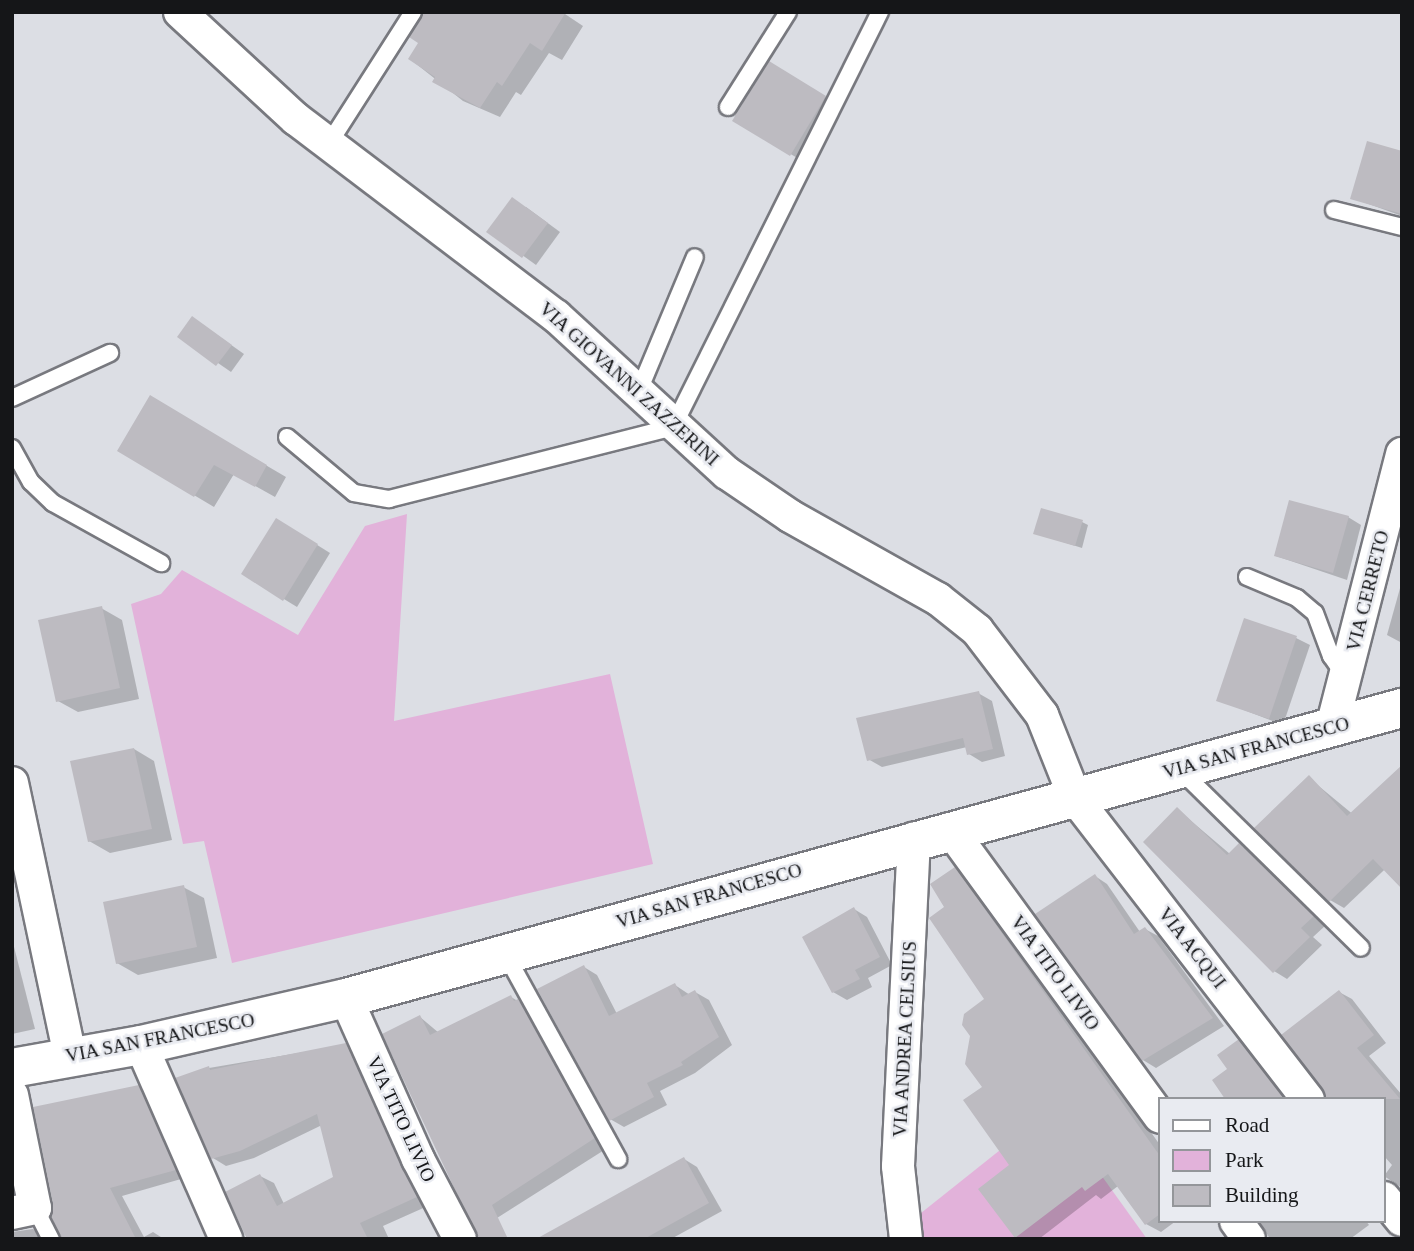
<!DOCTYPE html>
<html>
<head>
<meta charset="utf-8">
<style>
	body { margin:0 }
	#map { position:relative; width:1414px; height:1251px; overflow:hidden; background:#dcdee4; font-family:"Times New Roman",serif }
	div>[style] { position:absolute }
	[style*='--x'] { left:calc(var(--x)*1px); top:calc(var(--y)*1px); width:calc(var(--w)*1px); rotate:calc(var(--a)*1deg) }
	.green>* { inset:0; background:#e2b2da }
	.shadow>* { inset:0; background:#0003 }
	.building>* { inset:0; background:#bdbbc1 }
	.roads { filter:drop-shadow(2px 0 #78797f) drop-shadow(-2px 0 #78797f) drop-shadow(0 2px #78797f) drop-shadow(0 -2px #78797f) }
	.lane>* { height:16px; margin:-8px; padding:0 8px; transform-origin:8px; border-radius:8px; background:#fff }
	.street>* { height:32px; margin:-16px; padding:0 16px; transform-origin:16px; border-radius:16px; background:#fff }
	.primary>* { height:38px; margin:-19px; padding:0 19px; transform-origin:19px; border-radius:19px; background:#fff }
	span { translate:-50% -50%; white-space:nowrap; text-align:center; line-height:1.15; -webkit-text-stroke:5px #e9ebf1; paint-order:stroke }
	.street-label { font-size:19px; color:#151618 }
	.frame { position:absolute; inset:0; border:14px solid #151618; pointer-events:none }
	.legend { position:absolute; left:1158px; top:1097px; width:228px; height:126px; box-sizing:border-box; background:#e9ebf1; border:2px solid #94969a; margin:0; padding:9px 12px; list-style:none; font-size:21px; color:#151618 }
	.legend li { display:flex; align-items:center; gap:14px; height:35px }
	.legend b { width:35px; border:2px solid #94969a }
</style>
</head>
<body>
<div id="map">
	<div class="green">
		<i style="clip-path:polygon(407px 514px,394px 721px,610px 674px,653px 864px,232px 963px,204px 841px,183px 844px,131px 604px,161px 594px,182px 570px,298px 635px,365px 526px)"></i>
		<i style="clip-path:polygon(1053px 1108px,1147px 1239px,917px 1239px,916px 1217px)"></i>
	</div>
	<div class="shadow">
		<i style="clip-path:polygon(562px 12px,583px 26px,562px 60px,549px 53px,521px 95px,516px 92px,500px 117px,463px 101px,410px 59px)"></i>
		<i style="clip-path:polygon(770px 64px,838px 105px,804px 162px,735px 121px)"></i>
		<i style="clip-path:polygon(1402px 153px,1402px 216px,1352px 198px)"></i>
		<i style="clip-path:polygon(526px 207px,560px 232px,536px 265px,489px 231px)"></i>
		<i style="clip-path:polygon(193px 318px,244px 354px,231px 372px,179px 336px)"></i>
		<i style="clip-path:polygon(151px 398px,286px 477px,275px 497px,234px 474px,214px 507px,120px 451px)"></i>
		<i style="clip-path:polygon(1348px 517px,1361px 525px,1347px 580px,1276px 556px)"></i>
		<i style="clip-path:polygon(1082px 522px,1088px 525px,1082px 548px,1035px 533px)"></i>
		<i style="clip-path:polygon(290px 528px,330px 553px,297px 607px,243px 574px)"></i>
		<i style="clip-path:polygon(1402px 581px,1402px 643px,1387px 635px)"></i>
		<i style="clip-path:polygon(101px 608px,122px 620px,139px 699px,78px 712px,58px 701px)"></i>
		<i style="clip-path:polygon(1296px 638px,1310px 645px,1283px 725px,1218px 700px)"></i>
		<i style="clip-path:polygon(978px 693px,992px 701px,1005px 756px,982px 762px,969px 754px,967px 747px,882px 767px,868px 759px)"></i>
		<i style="clip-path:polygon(134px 749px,154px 761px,172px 840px,110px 853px,89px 841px)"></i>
		<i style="clip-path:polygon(1309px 778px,1401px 854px,1344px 908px,1330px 900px)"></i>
		<i style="clip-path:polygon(1177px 809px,1230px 854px,1239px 845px,1253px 853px,1326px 925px,1313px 937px,1322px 945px,1287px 979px,1274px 971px)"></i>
		<i style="clip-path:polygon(955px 869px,970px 878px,1160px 1145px,1160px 1221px,1176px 1221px,1161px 1232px,1146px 1224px,1118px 1186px,1101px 1199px,1096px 1195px,1039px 1239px,1016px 1237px,1011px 1165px,984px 1088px,987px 1000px,947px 908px)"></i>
		<i style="clip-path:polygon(1095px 876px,1107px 884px,1140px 932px,1145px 929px,1158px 936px,1224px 1026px,1156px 1068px,1143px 1060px,1037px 915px)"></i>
		<i style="clip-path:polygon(183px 887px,204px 898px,217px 958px,138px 975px,117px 963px)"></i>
		<i style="clip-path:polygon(854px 909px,867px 917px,892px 965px,868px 978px,872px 987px,847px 1000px,833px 992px)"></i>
		<i style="clip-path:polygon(12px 939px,35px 1029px,12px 1034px)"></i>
		<i style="clip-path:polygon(584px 967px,597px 975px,617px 1014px,675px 985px,690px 995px,695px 992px,709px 1000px,732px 1045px,695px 1073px,660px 1091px,667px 1105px,624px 1127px,610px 1119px)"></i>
		<i style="clip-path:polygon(1339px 992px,1352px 999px,1386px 1043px,1369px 1056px,1402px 1095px,1402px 1188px,1384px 1176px,1392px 1165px,1384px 1156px,1384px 1099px,1329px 1099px)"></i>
		<i style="clip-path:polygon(511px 997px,533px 1010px,609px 1147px,486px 1225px,420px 1017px,439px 1033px)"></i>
		<i style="clip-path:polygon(1239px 1041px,1254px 1050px,1294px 1099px,1227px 1099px)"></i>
		<i style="clip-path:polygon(346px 1045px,359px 1053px,430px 1205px,383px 1226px,389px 1239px,249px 1239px,260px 1176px,274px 1183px,284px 1204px,335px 1178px,322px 1125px,254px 1158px,226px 1166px,213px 1158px,209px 1068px)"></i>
		<i style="clip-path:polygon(138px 1087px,152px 1095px,188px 1177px,122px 1196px,144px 1237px,153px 1232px,164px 1239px,63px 1239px)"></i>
		<i style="clip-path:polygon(684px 1159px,697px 1167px,722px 1211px,671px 1239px,571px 1239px)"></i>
		<i style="clip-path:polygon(1259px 1221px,1366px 1221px,1369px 1225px,1350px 1239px,1270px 1239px)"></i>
		<i style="clip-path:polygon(33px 1229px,47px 1239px,12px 1239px,12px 1232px)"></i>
	</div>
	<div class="building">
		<i style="clip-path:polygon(423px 12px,566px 12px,542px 51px,530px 43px,502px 86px,497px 82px,480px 108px,432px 82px,435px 77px,408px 59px,418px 43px,409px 37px)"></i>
		<i style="clip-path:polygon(769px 61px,826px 96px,790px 156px,732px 121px)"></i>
		<i style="clip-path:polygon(1367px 141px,1402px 151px,1402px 214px,1350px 199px)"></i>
		<i style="clip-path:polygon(512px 197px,548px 223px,522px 258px,486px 232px)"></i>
		<i style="clip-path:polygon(192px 316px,232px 345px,216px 366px,177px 337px)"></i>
		<i style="clip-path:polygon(150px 395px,267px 465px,255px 487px,214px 465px,194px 497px,117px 451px)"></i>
		<i style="clip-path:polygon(1289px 500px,1349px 516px,1333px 573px,1274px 556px)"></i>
		<i style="clip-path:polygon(1041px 508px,1083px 520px,1075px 546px,1033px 534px)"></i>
		<i style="clip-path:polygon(276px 518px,318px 544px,283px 601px,241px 574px)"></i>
		<i style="clip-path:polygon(102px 606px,120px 688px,56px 702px,38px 620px)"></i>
		<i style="clip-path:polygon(1244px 618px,1297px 636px,1269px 719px,1216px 701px)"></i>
		<i style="clip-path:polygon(979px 691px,993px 749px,967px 755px,963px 738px,867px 761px,856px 718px)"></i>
		<i style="clip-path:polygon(134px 748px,152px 829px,88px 842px,70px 761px)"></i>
		<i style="clip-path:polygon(1402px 765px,1402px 889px,1373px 859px,1329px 902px,1254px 828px,1309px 775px,1347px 816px)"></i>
		<i style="clip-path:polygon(1177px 807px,1227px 855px,1239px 843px,1314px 916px,1301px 928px,1310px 937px,1273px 973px,1143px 842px)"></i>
		<i style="clip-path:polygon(955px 867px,1160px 1156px,1160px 1214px,1145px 1225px,1108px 1174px,1085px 1191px,1082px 1187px,1015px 1238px,978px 1189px,1009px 1165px,963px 1100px,982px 1087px,965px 1064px,970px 1036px,962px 1025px,964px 1014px,984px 999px,929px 918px,944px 907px,930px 884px)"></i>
		<i style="clip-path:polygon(1095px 874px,1134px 934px,1145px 927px,1213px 1018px,1142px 1061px,1035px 914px)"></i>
		<i style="clip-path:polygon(184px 885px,197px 947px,116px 964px,103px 902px)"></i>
		<i style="clip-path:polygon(854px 907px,880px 957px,855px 970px,860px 979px,832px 993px,802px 937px)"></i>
		<i style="clip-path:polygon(584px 965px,609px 1016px,675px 983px,682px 997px,695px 990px,719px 1037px,681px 1062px,683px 1065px,647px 1083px,654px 1097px,609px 1121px,537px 989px)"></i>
		<i style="clip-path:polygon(1339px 990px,1374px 1035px,1357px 1048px,1400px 1099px,1326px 1099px,1281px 1035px)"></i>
		<i style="clip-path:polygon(511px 995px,514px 1001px,518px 999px,595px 1138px,492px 1205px,508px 1239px,478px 1239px,382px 1034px,420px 1015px,430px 1035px)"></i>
		<i style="clip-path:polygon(1239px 1039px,1285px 1099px,1225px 1099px,1212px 1080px,1227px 1069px,1217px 1055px)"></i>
		<i style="clip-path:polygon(346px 1043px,417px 1197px,360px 1223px,368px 1239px,247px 1239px,225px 1192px,260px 1174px,277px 1206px,333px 1177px,317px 1114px,240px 1151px,211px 1159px,175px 1078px,209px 1066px,210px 1070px)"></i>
		<i style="clip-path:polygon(139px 1085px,176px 1170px,110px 1188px,136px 1239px,61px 1239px,51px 1216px,53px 1204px,33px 1107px)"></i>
		<i style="clip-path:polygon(684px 1157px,709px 1203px,644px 1239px,536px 1239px)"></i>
	</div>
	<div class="roads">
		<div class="lane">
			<i style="--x:728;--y:107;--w:112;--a:-57.7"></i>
			<i style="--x:328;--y:145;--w:158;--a:-57.4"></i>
			<i style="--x:1334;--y:210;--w:70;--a:14"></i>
			<i style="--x:638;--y:393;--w:147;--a:-67.3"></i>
			<i style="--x:12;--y:398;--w:108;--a:-24.7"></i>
			<i style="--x:287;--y:437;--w:87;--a:39.9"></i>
			<i style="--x:354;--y:493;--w:36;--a:10"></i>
			<i style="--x:389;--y:499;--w:293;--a:-14.2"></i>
			<i style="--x:673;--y:427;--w:464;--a:-63.5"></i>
			<i style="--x:12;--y:448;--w:39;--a:61"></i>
			<i style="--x:31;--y:482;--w:30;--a:44"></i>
			<i style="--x:53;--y:503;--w:124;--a:29.1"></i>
			<i style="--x:1247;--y:577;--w:54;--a:22.8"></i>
			<i style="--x:1297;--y:598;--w:23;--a:40"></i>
			<i style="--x:1315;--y:613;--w:46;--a:69.6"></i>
			<i style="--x:1331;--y:656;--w:24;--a:55"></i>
			<i style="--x:1181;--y:771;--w:252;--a:44.5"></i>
			<i style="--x:506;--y:955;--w:233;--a:61.2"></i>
			<i style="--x:35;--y:1208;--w:35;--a:63"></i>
		</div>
		<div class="street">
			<i style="--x:180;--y:12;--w:158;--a:42.7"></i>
			<i style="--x:296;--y:119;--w:326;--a:37.2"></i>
			<i style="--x:556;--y:316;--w:232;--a:42.6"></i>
			<i style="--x:727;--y:473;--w:76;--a:34.3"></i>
			<i style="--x:790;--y:516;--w:170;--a:29.3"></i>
			<i style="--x:938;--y:599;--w:50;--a:38.5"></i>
			<i style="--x:977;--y:630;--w:107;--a:52.6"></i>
			<i style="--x:1042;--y:715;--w:89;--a:68.3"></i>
			<i style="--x:1075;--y:798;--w:381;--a:52.3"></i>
			<i style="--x:1332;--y:727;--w:282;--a:-75.6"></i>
			<i style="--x:12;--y:783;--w:279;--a:78"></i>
			<i style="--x:950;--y:829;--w:356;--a:53.9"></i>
			<i style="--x:346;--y:998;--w:176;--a:65.9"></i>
			<i style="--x:418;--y:1159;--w:90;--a:62.3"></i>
			<i style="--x:141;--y:1045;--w:212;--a:66.3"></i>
			<i style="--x:12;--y:1095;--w:115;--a:78.5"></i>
			<i style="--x:35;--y:1208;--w:24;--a:168"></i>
			<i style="--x:1384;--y:1198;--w:28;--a:51"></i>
			<i style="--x:1236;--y:1221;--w:22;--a:54"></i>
			<i style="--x:906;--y:1239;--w:73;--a:-96.3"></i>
			<i style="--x:898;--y:1166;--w:328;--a:-87.2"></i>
		</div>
		<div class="primary">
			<i style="--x:12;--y:1068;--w:131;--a:-10.1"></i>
			<i style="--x:141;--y:1045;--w:210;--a:-12.9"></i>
			<i style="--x:346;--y:998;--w:1095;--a:-15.36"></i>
		</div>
	</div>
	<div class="street-label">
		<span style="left:629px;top:384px;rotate:42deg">VIA GIOVANNI ZAZZERINI</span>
		<span style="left:1368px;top:591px;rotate:-76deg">VIA CERRETO</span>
		<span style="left:1256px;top:748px;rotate:-15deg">VIA SAN FRANCESCO</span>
		<span style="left:709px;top:896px;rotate:-16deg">VIA SAN FRANCESCO</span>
		<span style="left:1192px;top:948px;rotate:52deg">VIA ACQUI</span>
		<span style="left:1055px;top:973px;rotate:54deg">VIA TITO LIVIO</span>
		<span style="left:160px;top:1038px;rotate:-11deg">VIA SAN FRANCESCO</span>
		<span style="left:905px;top:1039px;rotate:-87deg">VIA ANDREA CELSIUS</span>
		<span style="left:401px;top:1119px;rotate:65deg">VIA TITO LIVIO</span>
	</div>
	<div class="frame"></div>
	<ul class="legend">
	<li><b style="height:9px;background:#fff"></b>Road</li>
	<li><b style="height:19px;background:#e2b2da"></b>Park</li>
	<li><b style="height:19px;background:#bdbbc1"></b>Building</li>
	</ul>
</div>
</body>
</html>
